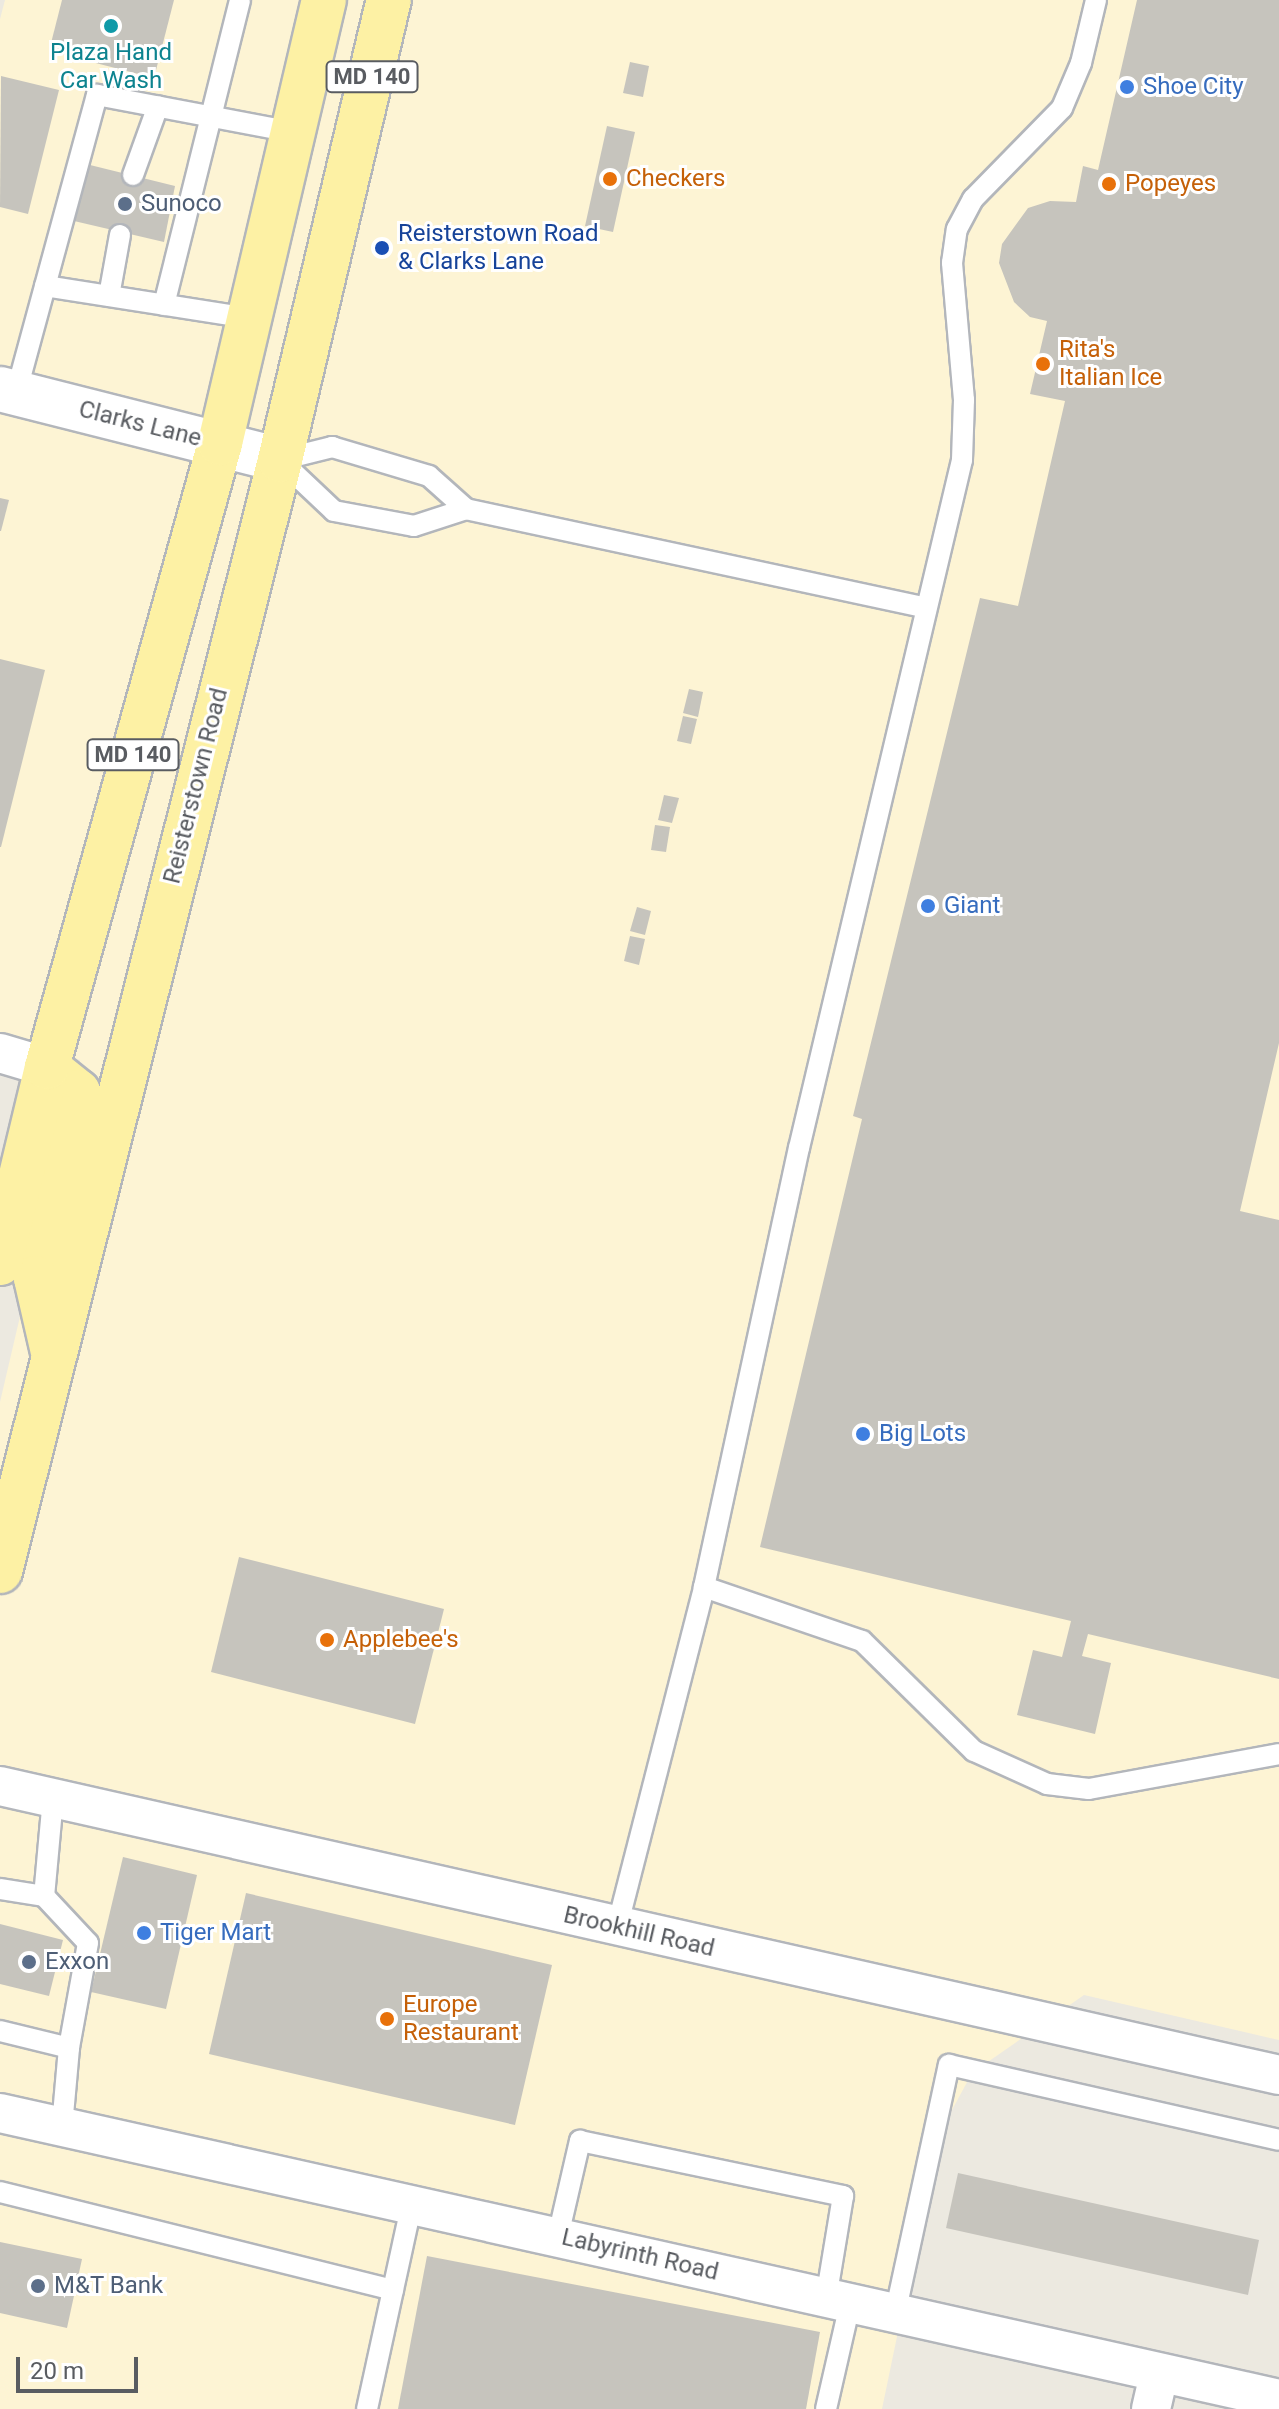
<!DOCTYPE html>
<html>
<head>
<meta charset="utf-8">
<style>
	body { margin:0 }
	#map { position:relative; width:1279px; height:2409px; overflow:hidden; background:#ece9e0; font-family:Roboto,sans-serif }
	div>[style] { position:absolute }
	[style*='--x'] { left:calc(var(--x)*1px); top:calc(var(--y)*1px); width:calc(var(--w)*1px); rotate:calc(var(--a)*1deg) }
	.commercial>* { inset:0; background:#fdf4d4 }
	.building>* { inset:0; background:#c6c4bd }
	.roads { filter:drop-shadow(2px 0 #b3b6bb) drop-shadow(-2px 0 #b3b6bb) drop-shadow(0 2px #b3b6bb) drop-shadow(0 -2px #b3b6bb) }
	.lane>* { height:20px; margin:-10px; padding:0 10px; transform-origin:10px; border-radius:10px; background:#fff }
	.street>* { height:38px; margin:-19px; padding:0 19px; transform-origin:19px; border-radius:19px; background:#fff }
	.secondary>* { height:44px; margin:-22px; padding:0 22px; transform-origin:22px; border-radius:22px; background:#fff }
	.primary>* { height:44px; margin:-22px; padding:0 22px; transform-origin:22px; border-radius:22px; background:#fdf1a4 }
	.dots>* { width:22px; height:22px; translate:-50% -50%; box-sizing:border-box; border:4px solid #fff; border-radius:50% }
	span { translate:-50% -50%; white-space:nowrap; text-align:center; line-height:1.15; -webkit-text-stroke:6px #fff; paint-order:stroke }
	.shield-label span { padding:2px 6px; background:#fff; border:2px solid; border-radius:6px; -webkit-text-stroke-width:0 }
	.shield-label { font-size:22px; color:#595c61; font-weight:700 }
	.culture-label { font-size:24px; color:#0d838f }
	.shop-label { font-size:24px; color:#366cbe }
	.left { translate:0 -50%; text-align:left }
	.food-label { font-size:24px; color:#c56008 }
	.service-label { font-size:24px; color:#4e5e75 }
	.transit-label { font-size:24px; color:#164399 }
	.street-label { font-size:24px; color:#595c61 }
	.scale { position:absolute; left:16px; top:2357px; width:122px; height:36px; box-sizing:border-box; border:4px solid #595c61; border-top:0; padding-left:10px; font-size:24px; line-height:28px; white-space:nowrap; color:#595c61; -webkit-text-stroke:6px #fff; paint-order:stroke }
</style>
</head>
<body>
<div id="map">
	<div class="commercial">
		<i style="clip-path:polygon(5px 0,1279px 0,1279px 2040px,1084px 1995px,972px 2073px,939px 2134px,882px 2409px,0 2409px,0 1402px,80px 1060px,0 1039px,0 19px)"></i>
	</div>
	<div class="building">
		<i style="clip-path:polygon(62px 0,174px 0,154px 78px,49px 51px)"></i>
		<i style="clip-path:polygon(1137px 0,1279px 0,1279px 1043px,1240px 1211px,1279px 1220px,1279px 1679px,1088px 1634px,1082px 1656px,1111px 1663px,1095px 1734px,1017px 1715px,1033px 1650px,1062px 1657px,1071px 1621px,760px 1547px,862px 1119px,853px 1116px,980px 598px,1018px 606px,1065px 401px,1030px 394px,1047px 321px,1030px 317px,1014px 302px,999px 263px,1002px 244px,1028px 208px,1050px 201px,1076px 202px,1083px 166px,1098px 170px)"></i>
		<i style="clip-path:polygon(630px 62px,649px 66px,643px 97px,623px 93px)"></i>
		<i style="clip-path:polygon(1px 76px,59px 90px,28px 214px,0 207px)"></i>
		<i style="clip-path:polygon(607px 126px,635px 132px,613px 232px,585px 226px)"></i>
		<i style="clip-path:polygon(90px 165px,175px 186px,164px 242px,74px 221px)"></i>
		<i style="clip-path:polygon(0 498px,9px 500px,1px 531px,0 531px)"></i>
		<i style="clip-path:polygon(0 659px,45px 670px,1px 847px,0 847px)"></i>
		<i style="clip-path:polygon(689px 689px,703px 692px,698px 717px,683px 713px)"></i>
		<i style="clip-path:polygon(683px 716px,697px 719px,691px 744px,677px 741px)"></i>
		<i style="clip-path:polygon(664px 795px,679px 798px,672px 823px,658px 820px)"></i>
		<i style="clip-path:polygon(655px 825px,670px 827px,666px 852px,651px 850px)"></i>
		<i style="clip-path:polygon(637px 907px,651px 911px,645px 935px,630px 931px)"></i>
		<i style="clip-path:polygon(630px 936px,645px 939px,639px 965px,624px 961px)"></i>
		<i style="clip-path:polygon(239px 1557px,444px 1609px,415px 1724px,211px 1672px)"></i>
		<i style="clip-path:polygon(123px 1857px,197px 1875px,166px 2009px,91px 1992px)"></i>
		<i style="clip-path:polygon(246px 1893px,552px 1965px,515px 2125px,209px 2054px)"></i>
		<i style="clip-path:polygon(0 1924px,63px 1940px,49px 1996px,0 1984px)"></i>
		<i style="clip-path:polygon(958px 2173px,1259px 2240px,1248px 2295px,946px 2228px)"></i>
		<i style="clip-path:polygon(0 2242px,82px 2259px,67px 2328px,0 2313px)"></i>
		<i style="clip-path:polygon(427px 2256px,820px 2332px,806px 2409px,398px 2409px)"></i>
	</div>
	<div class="roads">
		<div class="lane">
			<i style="--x:133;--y:175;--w:73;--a:-70.1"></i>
			<i style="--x:45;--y:286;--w:207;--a:8.9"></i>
			<i style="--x:109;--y:296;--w:62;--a:-79.8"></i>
			<i style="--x:164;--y:305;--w:314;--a:-76"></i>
			<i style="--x:16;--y:393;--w:309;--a:-74.8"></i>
			<i style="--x:97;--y:95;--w:199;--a:10.7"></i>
			<i style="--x:280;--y:460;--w:74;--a:43.4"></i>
			<i style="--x:334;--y:511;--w:81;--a:10.6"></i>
			<i style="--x:414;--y:526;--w:55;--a:-18.1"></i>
			<i style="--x:466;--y:509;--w:469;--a:12.1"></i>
			<i style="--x:280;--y:460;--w:54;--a:-14"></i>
			<i style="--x:332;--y:447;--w:101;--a:16.6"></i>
			<i style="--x:429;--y:476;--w:50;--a:41.7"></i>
			<i style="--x:704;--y:1587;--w:167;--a:18.9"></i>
			<i style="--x:862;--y:1641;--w:157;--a:44.5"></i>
			<i style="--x:974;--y:1751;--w:80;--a:24.3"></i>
			<i style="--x:1047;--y:1784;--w:42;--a:6.8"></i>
			<i style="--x:1089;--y:1789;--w:193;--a:-10.4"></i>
			<i style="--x:53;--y:1798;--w:98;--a:95.2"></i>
			<i style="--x:44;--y:1896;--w:64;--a:46.9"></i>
			<i style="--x:88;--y:1943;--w:107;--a:100.3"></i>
			<i style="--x:69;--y:2048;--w:79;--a:95.1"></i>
			<i style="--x:0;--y:1889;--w:45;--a:9"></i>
			<i style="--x:617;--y:1927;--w:351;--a:-75.6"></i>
			<i style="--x:704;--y:1587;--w:449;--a:-77.8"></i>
			<i style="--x:799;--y:1148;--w:707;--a:-76.67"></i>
			<i style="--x:962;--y:460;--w:60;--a:-88.1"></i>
			<i style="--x:964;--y:400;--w:138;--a:-95"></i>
			<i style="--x:952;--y:263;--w:34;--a:-82"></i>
			<i style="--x:957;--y:229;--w:34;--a:-62"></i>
			<i style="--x:973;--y:199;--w:127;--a:-45.6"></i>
			<i style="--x:1062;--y:108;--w:49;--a:-67.1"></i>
			<i style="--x:1081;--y:63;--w:65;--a:-76.6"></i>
			<i style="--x:0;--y:2031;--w:71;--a:13.8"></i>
			<i style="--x:0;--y:2192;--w:405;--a:14"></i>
			<i style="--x:558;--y:2236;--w:98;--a:-77"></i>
			<i style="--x:580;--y:2141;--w:269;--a:11.8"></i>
			<i style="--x:843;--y:2196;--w:104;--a:99.4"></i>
			<i style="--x:895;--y:2314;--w:255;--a:-77.8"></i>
			<i style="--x:949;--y:2065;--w:338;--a:12.8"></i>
			<i style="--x:367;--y:2409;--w:212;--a:-77.7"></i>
			<i style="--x:826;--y:2409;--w:108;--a:-77.1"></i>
		</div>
		<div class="street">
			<i style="--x:0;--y:1053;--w:49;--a:16.6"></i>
			<i style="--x:0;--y:1786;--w:1311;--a:12.73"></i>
			<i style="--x:0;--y:2113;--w:1311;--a:12.6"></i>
			<i style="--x:1151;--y:2409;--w:37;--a:-77"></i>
		</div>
		<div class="secondary">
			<i style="--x:0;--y:389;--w:289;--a:14.2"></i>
		</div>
		<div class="primary">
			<i style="--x:47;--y:1067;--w:40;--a:39"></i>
			<i style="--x:78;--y:1092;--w:191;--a:102.7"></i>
			<i style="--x:36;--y:1278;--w:76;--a:77.1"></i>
			<i style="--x:0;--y:1263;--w:202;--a:-76.5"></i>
			<i style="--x:47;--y:1067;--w:648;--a:-74.5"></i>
			<i style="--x:220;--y:443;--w:455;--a:-76.8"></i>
			<i style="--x:0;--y:1571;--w:1146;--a:-75.85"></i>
			<i style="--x:280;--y:460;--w:473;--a:-76.7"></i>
		</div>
	</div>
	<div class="dots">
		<i style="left:111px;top:26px;background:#0f9aa8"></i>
		<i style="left:1127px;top:87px;background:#3f7fe0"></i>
		<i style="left:610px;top:179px;background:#e8710a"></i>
		<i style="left:1109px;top:184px;background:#e8710a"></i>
		<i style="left:125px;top:204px;background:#5c6f8a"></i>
		<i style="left:382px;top:248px;background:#1a4fb4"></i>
		<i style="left:1043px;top:364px;background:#e8710a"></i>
		<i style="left:928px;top:906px;background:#3f7fe0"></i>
		<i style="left:863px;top:1434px;background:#3f7fe0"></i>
		<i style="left:327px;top:1640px;background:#e8710a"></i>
		<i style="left:144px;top:1933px;background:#3f7fe0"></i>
		<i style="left:29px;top:1962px;background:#5c6f8a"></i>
		<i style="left:387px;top:2019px;background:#e8710a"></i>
		<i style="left:38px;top:2286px;background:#5c6f8a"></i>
	</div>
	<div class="shield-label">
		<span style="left:372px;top:77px">MD 140</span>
		<span style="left:133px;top:755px">MD 140</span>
	</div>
	<div class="culture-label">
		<span style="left:111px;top:67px">Plaza Hand<br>Car Wash</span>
	</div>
	<div class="shop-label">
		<span class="left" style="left:1143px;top:87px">Shoe City</span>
		<span class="left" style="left:944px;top:906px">Giant</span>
		<span class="left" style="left:879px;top:1434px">Big Lots</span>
		<span class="left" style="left:160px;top:1933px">Tiger Mart</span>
	</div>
	<div class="food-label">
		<span class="left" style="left:626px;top:179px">Checkers</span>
		<span class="left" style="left:1125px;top:184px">Popeyes</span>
		<span class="left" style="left:1059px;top:364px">Rita's<br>Italian Ice</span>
		<span class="left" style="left:343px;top:1640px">Applebee's</span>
		<span class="left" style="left:403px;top:2019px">Europe<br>Restaurant</span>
	</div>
	<div class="service-label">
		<span class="left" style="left:141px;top:204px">Sunoco</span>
		<span class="left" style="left:45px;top:1962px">Exxon</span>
		<span class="left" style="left:54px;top:2286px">M&amp;T Bank</span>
	</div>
	<div class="transit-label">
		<span class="left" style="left:398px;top:248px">Reisterstown Road<br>&amp; Clarks Lane</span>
	</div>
	<div class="street-label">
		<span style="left:140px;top:424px;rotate:14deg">Clarks Lane</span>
		<span style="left:196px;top:786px;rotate:-76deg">Reisterstown Road</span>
		<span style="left:639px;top:1932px;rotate:13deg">Brookhill Road</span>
		<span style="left:640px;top:2255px;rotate:13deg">Labyrinth Road</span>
	</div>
	<div class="scale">20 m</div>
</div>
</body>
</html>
